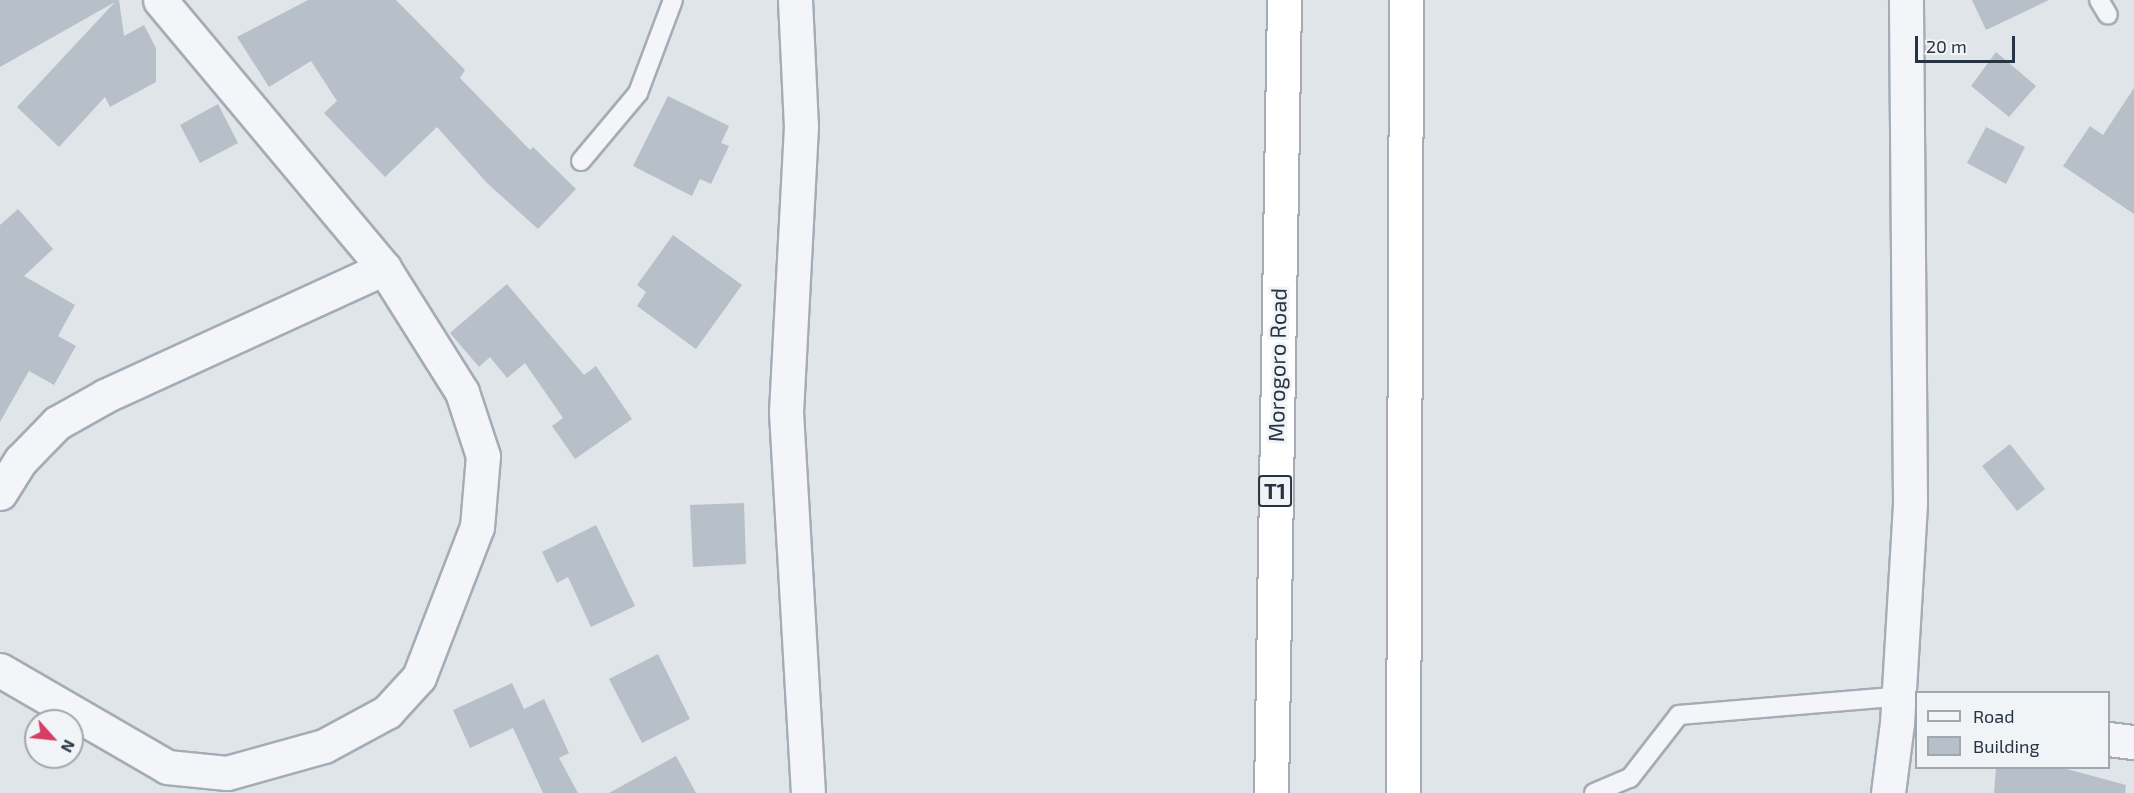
<!DOCTYPE html>
<html>
<head>
<meta charset="utf-8">
<style>
	body { margin:0 }
	#map { position:relative; width:2134px; height:793px; overflow:hidden; background:#e0e5ea; font-family:"Exo 2",sans-serif }
	div>[style] { position:absolute }
	[style*='--x'] { left:calc(var(--x)*1px); top:calc(var(--y)*1px); width:calc(var(--w)*1px); rotate:calc(var(--a)*1deg) }
	.building>* { inset:0; background:#b7bfc8 }
	.roads { filter:drop-shadow(2px 0 #a5acb5) drop-shadow(-2px 0 #a5acb5) drop-shadow(0 2px #a5acb5) drop-shadow(0 -2px #a5acb5) }
	.lane>* { height:18px; margin:-9px; padding:0 9px; transform-origin:9px; border-radius:9px; background:#f3f5f8 }
	.street>* { height:33px; margin:-16.5px; padding:0 16.5px; transform-origin:16.5px; border-radius:16.5px; background:#f3f5f8 }
	.highway>* { height:33px; margin:-16.5px; padding:0 16.5px; transform-origin:16.5px; border-radius:16.5px; background:#fff }
	span { translate:-50% -50%; white-space:nowrap; text-align:center; line-height:1.15; -webkit-text-stroke:6px #f0f4f7; paint-order:stroke }
	.shield-label span { padding:2px 4px; background:#f0f4f7; border:2px solid; border-radius:4px; -webkit-text-stroke-width:0 }
	.shield-label { font-size:21px; color:#283443; font-weight:700 }
	.street-label { font-size:22px; color:#283443 }
	.legend { position:absolute; left:1915px; top:691px; width:195px; height:78px; box-sizing:border-box; background:#f0f4f7; border:2px solid #a0a7af; margin:0; padding:8px 10px; list-style:none; font-size:18px; color:#283443 }
	.legend li { display:flex; align-items:center; gap:12px; height:30px }
	.legend b { width:30px; border:2px solid #a0a7af }
	.north { position:absolute; left:24px; top:709px; width:60px; height:60px; box-sizing:border-box; background:#f0f4f7; border:2px solid #a0a7af; border-radius:50%; rotate:117deg; font-size:16px; font-weight:700; line-height:24px; text-align:center; color:#283443 }
	.north::after { content:''; display:block; margin:auto; width:21px; height:27px; background:#d63e64; clip-path:polygon(50% 0,100% 100%,50% 72%,0 100%) }
	.scale { position:absolute; left:1915px; top:36px; width:100px; height:27px; box-sizing:border-box; border:3px solid #283443; border-top:0; padding-left:8px; font-size:18px; line-height:21px; white-space:nowrap; color:#283443; -webkit-text-stroke:4px #f0f4f7; paint-order:stroke }
</style>
</head>
<body>
<div id="map">
	<div class="building">
		<i style="clip-path:polygon(0 0,119px 0,124px 36px,144px 25px,156px 48px,156px 82px,110px 107px,105px 97px,59px 147px,17px 107px,115px 2px,0 67px)"></i>
		<i style="clip-path:polygon(308px 0,396px 0,465px 70px,460px 78px,530px 150px,533px 147px,576px 189px,538px 229px,487px 183px,437px 127px,385px 177px,324px 113px,337px 101px,311px 61px,269px 87px,237px 37px)"></i>
		<i style="clip-path:polygon(1972px 0,2049px 0,1986px 30px)"></i>
		<i style="clip-path:polygon(1996px 52px,2036px 86px,2009px 117px,1971px 86px)"></i>
		<i style="clip-path:polygon(2134px 88px,2134px 214px,2063px 166px,2090px 126px,2103px 135px)"></i>
		<i style="clip-path:polygon(668px 96px,729px 126px,721px 143px,729px 146px,711px 184px,700px 179px,692px 196px,633px 166px)"></i>
		<i style="clip-path:polygon(218px 104px,238px 143px,200px 163px,180px 125px)"></i>
		<i style="clip-path:polygon(1986px 127px,2025px 147px,2006px 184px,1967px 163px)"></i>
		<i style="clip-path:polygon(18px 209px,53px 249px,24px 276px,75px 305px,58px 336px,76px 346px,54px 385px,29px 371px,0 422px,0 225px)"></i>
		<i style="clip-path:polygon(673px 235px,742px 285px,696px 349px,637px 306px,646px 292px,637px 285px)"></i>
		<i style="clip-path:polygon(507px 284px,584px 375px,596px 366px,632px 419px,575px 459px,552px 426px,563px 418px,525px 363px,507px 378px,490px 357px,479px 367px,450px 333px)"></i>
		<i style="clip-path:polygon(2010px 444px,2045px 489px,2017px 511px,1982px 466px)"></i>
		<i style="clip-path:polygon(744px 503px,746px 564px,693px 567px,690px 505px)"></i>
		<i style="clip-path:polygon(596px 525px,635px 606px,591px 627px,568px 577px,557px 583px,542px 552px)"></i>
		<i style="clip-path:polygon(658px 654px,690px 719px,642px 743px,609px 679px)"></i>
		<i style="clip-path:polygon(512px 683px,524px 709px,544px 699px,569px 753px,559px 758px,578px 793px,543px 793px,513px 728px,470px 748px,453px 710px)"></i>
		<i style="clip-path:polygon(676px 756px,696px 793px,609px 793px)"></i>
		<i style="clip-path:polygon(1996px 768px,2063px 768px,2126px 785px,2125px 793px,1994px 793px)"></i>
	</div>
	<div class="roads">
		<div class="lane">
			<i style="--x:2099;--y:0;--w:17;--a:59"></i>
			<i style="--x:581;--y:161;--w:89;--a:-50"></i>
			<i style="--x:638;--y:93;--w:99;--a:-69.4"></i>
			<i style="--x:1594;--y:793;--w:39;--a:-23"></i>
			<i style="--x:1630;--y:778;--w:80;--a:-52.1"></i>
			<i style="--x:1679;--y:715;--w:217;--a:-4.8"></i>
		</div>
		<div class="street">
			<i style="--x:795;--y:0;--w:126;--a:87.3"></i>
			<i style="--x:801;--y:126;--w:286;--a:93"></i>
			<i style="--x:786;--y:412;--w:382;--a:86.7"></i>
			<i style="--x:0;--y:493;--w:39;--a:-58"></i>
			<i style="--x:21;--y:460;--w:52;--a:-45.8"></i>
			<i style="--x:57;--y:423;--w:55;--a:-29.4"></i>
			<i style="--x:105;--y:396;--w:307;--a:-24.6"></i>
			<i style="--x:0;--y:670;--w:193;--a:30.1"></i>
			<i style="--x:167;--y:767;--w:60;--a:5.7"></i>
			<i style="--x:227;--y:773;--w:101;--a:-15.6"></i>
			<i style="--x:324;--y:746;--w:72;--a:-28.4"></i>
			<i style="--x:387;--y:712;--w:47;--a:-47.6"></i>
			<i style="--x:419;--y:677;--w:161;--a:-68.9"></i>
			<i style="--x:477;--y:527;--w:71;--a:-85.2"></i>
			<i style="--x:483;--y:456;--w:67;--a:-108.2"></i>
			<i style="--x:462;--y:392;--w:146;--a:-122.2"></i>
			<i style="--x:384;--y:268;--w:349;--a:-129.9"></i>
			<i style="--x:2108;--y:739;--w:26;--a:7"></i>
			<i style="--x:1888;--y:793;--w:71;--a:-82.7"></i>
			<i style="--x:1897;--y:723;--w:220;--a:-86.6"></i>
			<i style="--x:1910;--y:503;--w:503;--a:-90.46"></i>
		</div>
		<div class="highway">
			<i style="--x:1271;--y:793;--w:793;--a:-89.06"></i>
			<i style="--x:1403;--y:793;--w:793;--a:-89.78"></i>
		</div>
	</div>
	<div class="shield-label">
		<span style="left:1275px;top:491px">T1</span>
	</div>
	<div class="street-label">
		<span style="left:1277px;top:365px;rotate:-89deg">Morogoro Road</span>
	</div>
	<ul class="legend">
	<li><b style="height:8px;background:#f3f5f8"></b>Road</li>
	<li><b style="height:16px;background:#b7bfc8"></b>Building</li>
	</ul>
	<div class="north">N</div>
	<div class="scale">20 m</div>
</div>
</body>
</html>
